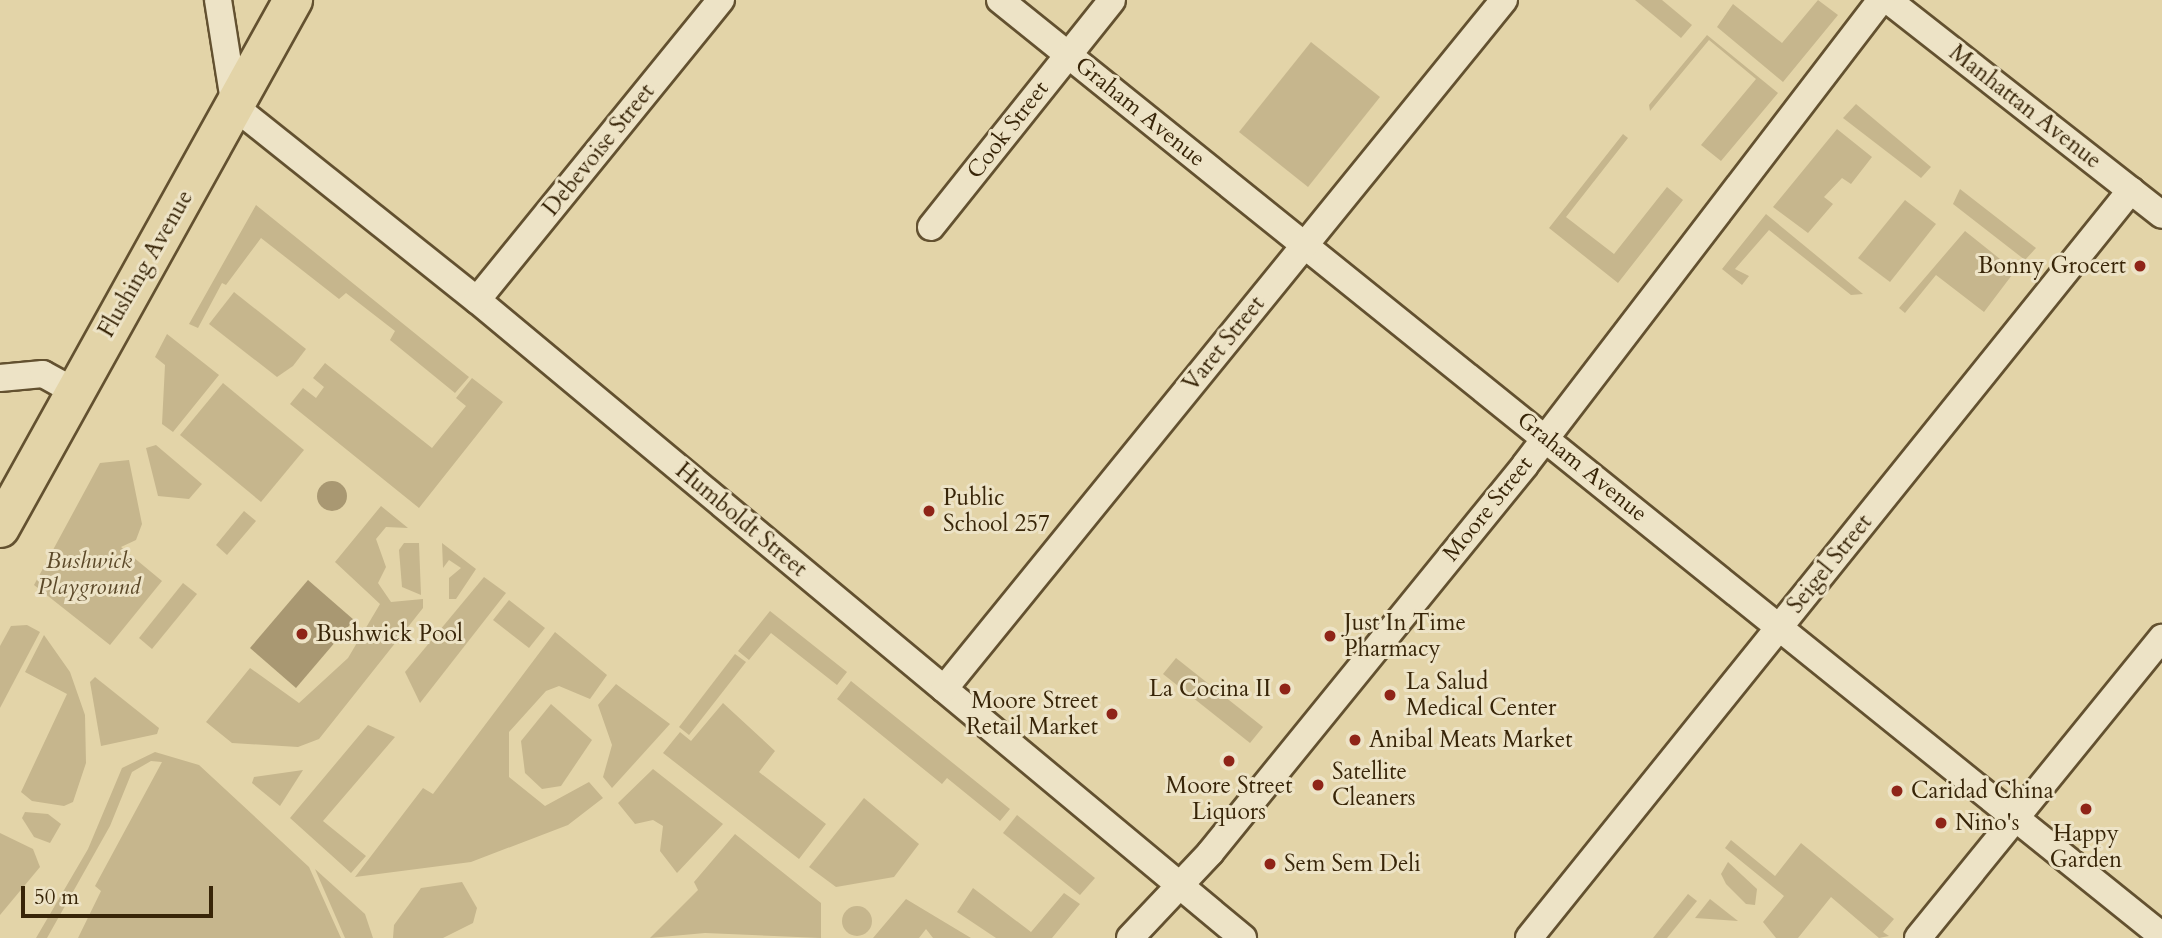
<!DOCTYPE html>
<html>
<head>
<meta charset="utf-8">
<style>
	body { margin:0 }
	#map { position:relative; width:2162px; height:938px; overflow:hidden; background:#e3d4a8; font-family:Cardo,serif }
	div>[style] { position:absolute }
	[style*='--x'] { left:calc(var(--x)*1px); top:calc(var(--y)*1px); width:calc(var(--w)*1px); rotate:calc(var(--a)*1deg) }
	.green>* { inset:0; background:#c6b68d }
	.round { border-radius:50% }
	.water>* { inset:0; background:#a99872 }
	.roads { filter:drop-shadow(2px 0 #635130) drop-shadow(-2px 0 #635130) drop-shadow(0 2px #635130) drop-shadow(0 -2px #635130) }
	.street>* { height:26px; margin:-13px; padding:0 13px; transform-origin:13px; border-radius:13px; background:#ede3c6 }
	.primary>* { height:38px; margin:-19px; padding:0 19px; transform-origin:19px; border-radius:19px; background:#e3d4a8 }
	.dots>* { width:19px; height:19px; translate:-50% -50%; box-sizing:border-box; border:4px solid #ede3c6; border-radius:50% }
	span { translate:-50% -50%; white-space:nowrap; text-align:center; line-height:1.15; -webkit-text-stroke:6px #ede3c6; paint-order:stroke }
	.street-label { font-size:23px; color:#382508 }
	.poi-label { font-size:23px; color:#382508 }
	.right { translate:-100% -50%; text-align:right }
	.left { translate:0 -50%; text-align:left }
	.park-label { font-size:23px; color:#5c4929; font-style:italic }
	.scale { position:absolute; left:21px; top:886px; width:192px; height:32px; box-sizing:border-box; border:4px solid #382508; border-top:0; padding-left:9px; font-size:21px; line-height:24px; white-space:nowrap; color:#382508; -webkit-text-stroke:5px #ede3c6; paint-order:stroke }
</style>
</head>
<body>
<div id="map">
	<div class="green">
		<i style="clip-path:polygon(1635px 0,1662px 0,1692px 25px,1681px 38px)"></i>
		<i style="clip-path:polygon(1818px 0,1838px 15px,1783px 82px,1717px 27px,1733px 4px,1782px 43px)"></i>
		<i style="clip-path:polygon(1707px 35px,1778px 93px,1721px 161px,1701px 145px,1756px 79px,1709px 40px,1650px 111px,1649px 105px)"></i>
		<i style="clip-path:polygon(1311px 42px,1380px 97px,1308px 187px,1239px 132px)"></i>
		<i style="clip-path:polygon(1856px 104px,1931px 167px,1921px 178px,1843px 118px)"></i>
		<i style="clip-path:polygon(1837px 129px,1872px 157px,1851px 184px,1842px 178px,1824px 197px,1833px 204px,1808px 233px,1773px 207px)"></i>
		<i style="clip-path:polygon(1623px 134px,1628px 138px,1566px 217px,1614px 254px,1667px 187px,1683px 200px,1618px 283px,1549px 228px)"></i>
		<i style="clip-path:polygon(1960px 189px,2036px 248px,2025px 260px,1953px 204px)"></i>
		<i style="clip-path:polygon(1905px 200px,1936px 224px,1890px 282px,1858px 258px)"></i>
		<i style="clip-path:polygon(256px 205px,469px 377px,455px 393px,390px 340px,395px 331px,346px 293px,339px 299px,261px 238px,226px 285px,222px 283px,198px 328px,189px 324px)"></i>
		<i style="clip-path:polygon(1766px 214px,1863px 294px,1851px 295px,1769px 230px,1735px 269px,1749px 276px,1742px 285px,1722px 269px)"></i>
		<i style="clip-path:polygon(1965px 231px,2015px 271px,1984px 312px,1936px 275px,1905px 313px,1899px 308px)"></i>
		<i style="clip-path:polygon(234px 292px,306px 349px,293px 366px,277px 377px,209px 324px)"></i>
		<i style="clip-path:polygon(167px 334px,219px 375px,173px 432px,162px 424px,165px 365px,155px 357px)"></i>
		<i style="clip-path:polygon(325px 363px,432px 448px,466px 406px,456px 398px,472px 378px,503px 402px,419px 508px,290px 404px,303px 388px,316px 398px,324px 387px,313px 378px)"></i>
		<i style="clip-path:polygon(223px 383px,304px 450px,261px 502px,180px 435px)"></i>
		<i style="clip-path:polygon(156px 445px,202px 484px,189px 499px,158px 496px,146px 448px)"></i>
		<i style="clip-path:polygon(129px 460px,142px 524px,136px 540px,121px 547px,162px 581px,110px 645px,34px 585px,100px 463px)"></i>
		<i style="clip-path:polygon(381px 506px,408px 528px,386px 527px,376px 539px,386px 567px,378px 583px,391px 602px,423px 599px,423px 608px,319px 739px,298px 747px,232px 743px,206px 722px,250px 668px,299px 703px,348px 658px,380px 604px,335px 562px)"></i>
		<i style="clip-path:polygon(244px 511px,256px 521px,227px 555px,216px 545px)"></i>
		<i style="clip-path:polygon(404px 543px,419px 543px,421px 595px,402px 587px,399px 550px)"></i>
		<i style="clip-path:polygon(442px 543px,476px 569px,456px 599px,449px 599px,449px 578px,461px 568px,449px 560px,443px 568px)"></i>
		<i style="clip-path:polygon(484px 577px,506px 593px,420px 703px,405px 672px)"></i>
		<i style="clip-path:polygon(183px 583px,197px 594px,152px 649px,139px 638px)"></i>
		<i style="clip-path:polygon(509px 600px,545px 628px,529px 648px,493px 620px)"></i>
		<i style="clip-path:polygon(770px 611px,847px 672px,837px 685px,771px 633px,749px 660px,738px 651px)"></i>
		<i style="clip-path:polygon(27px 625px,40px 632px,0 708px,0 646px,11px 626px)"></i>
		<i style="clip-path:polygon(555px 632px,607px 675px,590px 699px,559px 686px,546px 691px,509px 732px,509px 777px,545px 806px,589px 782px,603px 798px,568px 825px,471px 862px,355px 877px,423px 788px,433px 794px)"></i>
		<i style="clip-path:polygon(44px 635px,70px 672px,85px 715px,86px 763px,73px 802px,64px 806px,32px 801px,21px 792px,67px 694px,25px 672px)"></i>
		<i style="clip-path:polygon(735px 654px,746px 662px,689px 735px,679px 727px)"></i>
		<i style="clip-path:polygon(1176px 658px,1263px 727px,1250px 743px,1163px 674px)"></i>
		<i style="clip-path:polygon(95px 677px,159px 728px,157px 734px,101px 746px,90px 682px)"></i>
		<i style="clip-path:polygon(851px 681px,1010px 809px,1000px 821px,947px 778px,942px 784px,837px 699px)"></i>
		<i style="clip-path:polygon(616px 684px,670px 724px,612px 788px,603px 777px,612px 745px,598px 705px)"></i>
		<i style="clip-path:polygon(723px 703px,775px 751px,759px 772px,826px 824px,799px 859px,663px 753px,680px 732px,691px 741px)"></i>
		<i style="clip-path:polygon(551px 704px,592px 740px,561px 786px,542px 789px,525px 773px,521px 741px)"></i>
		<i style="clip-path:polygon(368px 725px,395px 737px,323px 821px,366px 856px,351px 873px,290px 818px)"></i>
		<i style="clip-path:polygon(155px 752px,199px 765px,309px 867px,341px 938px,78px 938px,101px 891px,95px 886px,162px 762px,151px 761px,132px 772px,110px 826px,47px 938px,36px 938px,88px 849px,122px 768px)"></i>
		<i style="clip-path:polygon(653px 769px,723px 824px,677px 873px,660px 851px,663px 826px,653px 820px,635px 824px,618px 803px)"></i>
		<i style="clip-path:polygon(303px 770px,280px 806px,252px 783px,254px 777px)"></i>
		<i style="clip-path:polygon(864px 798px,919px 844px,894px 877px,836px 887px,809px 867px)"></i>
		<i style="clip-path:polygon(25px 812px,48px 814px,61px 824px,50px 843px,34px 837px,22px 818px)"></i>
		<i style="clip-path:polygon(1017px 815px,1095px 878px,1080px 895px,1003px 833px)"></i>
		<i style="clip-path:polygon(0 833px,33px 849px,40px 867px,0 915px)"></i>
		<i style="clip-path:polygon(735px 834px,821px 903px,821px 938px,705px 933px,650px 938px,698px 890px,694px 882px)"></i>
		<i style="clip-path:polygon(1731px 840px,1775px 876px,1801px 843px,1894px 919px,1883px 932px,1889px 936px,1879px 938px,1831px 897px,1798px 938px,1776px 938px,1763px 922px,1784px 896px,1725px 848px)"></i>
		<i style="clip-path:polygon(1728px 862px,1757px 889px,1755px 905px,1746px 904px,1726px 884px,1721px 874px)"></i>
		<i style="clip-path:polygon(315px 869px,365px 914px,373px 938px,345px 938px)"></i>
		<i style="clip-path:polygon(462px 882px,477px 908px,473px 923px,443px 938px,393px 938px,394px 925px,421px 888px)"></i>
		<i style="clip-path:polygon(973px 888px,1031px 932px,1064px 893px,1080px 904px,1052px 938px,996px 938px,957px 912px)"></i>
		<i style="clip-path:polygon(1688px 894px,1697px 901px,1667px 938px,1653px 938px)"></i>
		<i style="clip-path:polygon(906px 899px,971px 938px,933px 938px,926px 929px,919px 938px,873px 938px)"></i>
		<i style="clip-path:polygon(1710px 899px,1738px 921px,1695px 918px)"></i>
		<i class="round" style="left:842px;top:906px;width:30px;height:30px"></i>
	</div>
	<div class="water">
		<i class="round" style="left:317px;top:481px;width:30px;height:30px"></i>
		<i style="clip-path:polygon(308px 580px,354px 620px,296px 688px,250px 648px)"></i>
	</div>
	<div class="roads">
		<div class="street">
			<i style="--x:218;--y:0;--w:108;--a:81"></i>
			<i style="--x:235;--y:107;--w:310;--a:38.6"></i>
			<i style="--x:477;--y:300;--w:997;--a:39.79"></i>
			<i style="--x:1000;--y:0;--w:1492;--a:38.85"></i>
			<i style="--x:1888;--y:0;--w:348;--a:38.1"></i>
			<i style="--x:931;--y:227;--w:290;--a:-51.4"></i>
			<i style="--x:477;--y:300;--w:387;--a:-50.9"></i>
			<i style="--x:0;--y:378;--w:43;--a:-5.3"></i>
			<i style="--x:43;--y:374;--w:35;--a:29"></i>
			<i style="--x:944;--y:689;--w:888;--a:-50.9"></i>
			<i style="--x:1130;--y:938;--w:117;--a:-46.7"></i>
			<i style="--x:1210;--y:853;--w:500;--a:-50.9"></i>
			<i style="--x:1525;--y:465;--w:586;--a:-52.56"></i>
			<i style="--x:1529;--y:938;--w:960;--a:-51.17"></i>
			<i style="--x:1918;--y:938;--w:387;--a:-50.9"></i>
		</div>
		<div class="primary">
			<i style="--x:0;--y:528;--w:604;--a:-60.97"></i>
		</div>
	</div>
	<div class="dots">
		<i style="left:2140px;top:266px;background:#8f2418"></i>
		<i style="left:929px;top:511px;background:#8f2418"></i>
		<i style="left:302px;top:634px;background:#8f2418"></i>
		<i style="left:1330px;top:636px;background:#8f2418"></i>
		<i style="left:1285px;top:689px;background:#8f2418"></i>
		<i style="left:1390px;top:695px;background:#8f2418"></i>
		<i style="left:1112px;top:714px;background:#8f2418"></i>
		<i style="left:1355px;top:740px;background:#8f2418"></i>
		<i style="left:1229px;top:761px;background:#8f2418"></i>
		<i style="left:1318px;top:785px;background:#8f2418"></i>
		<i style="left:1897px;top:791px;background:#8f2418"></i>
		<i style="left:2086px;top:809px;background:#8f2418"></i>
		<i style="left:1941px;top:823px;background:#8f2418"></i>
		<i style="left:1270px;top:864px;background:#8f2418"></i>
	</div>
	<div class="street-label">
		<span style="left:2025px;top:107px;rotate:38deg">Manhattan Avenue</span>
		<span style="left:1140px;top:112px;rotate:39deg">Graham Avenue</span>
		<span style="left:1008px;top:130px;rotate:-52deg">Cook Street</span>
		<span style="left:599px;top:150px;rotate:-51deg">Debevoise Street</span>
		<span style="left:146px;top:264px;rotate:-60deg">Flushing Avenue</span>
		<span style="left:1224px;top:344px;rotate:-51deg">Varet Street</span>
		<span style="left:1582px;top:467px;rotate:39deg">Graham Avenue</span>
		<span style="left:1488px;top:509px;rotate:-51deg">Moore Street</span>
		<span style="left:741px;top:520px;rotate:40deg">Humboldt Street</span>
		<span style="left:1830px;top:564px;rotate:-51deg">Seigel Street</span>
	</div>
	<div class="poi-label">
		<span class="right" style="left:2126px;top:266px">Bonny Grocert</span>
		<span class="left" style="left:943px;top:511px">Public<br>School 257</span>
		<span class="left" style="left:1344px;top:636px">Just In Time<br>Pharmacy</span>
		<span class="left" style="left:316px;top:634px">Bushwick Pool</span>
		<span class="left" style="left:1406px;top:695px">La Salud<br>Medical Center</span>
		<span class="right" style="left:1271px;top:689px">La Cocina II</span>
		<span class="right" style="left:1098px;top:714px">Moore Street<br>Retail Market</span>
		<span class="left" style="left:1369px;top:740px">Anibal Meats Market</span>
		<span class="left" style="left:1332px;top:785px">Satellite<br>Cleaners</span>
		<span style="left:1229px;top:799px">Moore Street<br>Liquors</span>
		<span class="left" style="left:1911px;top:791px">Caridad China</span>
		<span class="left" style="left:1955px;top:823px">Nino's</span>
		<span style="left:2086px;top:847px">Happy<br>Garden</span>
		<span class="left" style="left:1284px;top:864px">Sem Sem Deli</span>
	</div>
	<div class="park-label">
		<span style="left:89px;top:574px">Bushwick<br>Playground</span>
	</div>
	<div class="scale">50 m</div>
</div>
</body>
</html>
